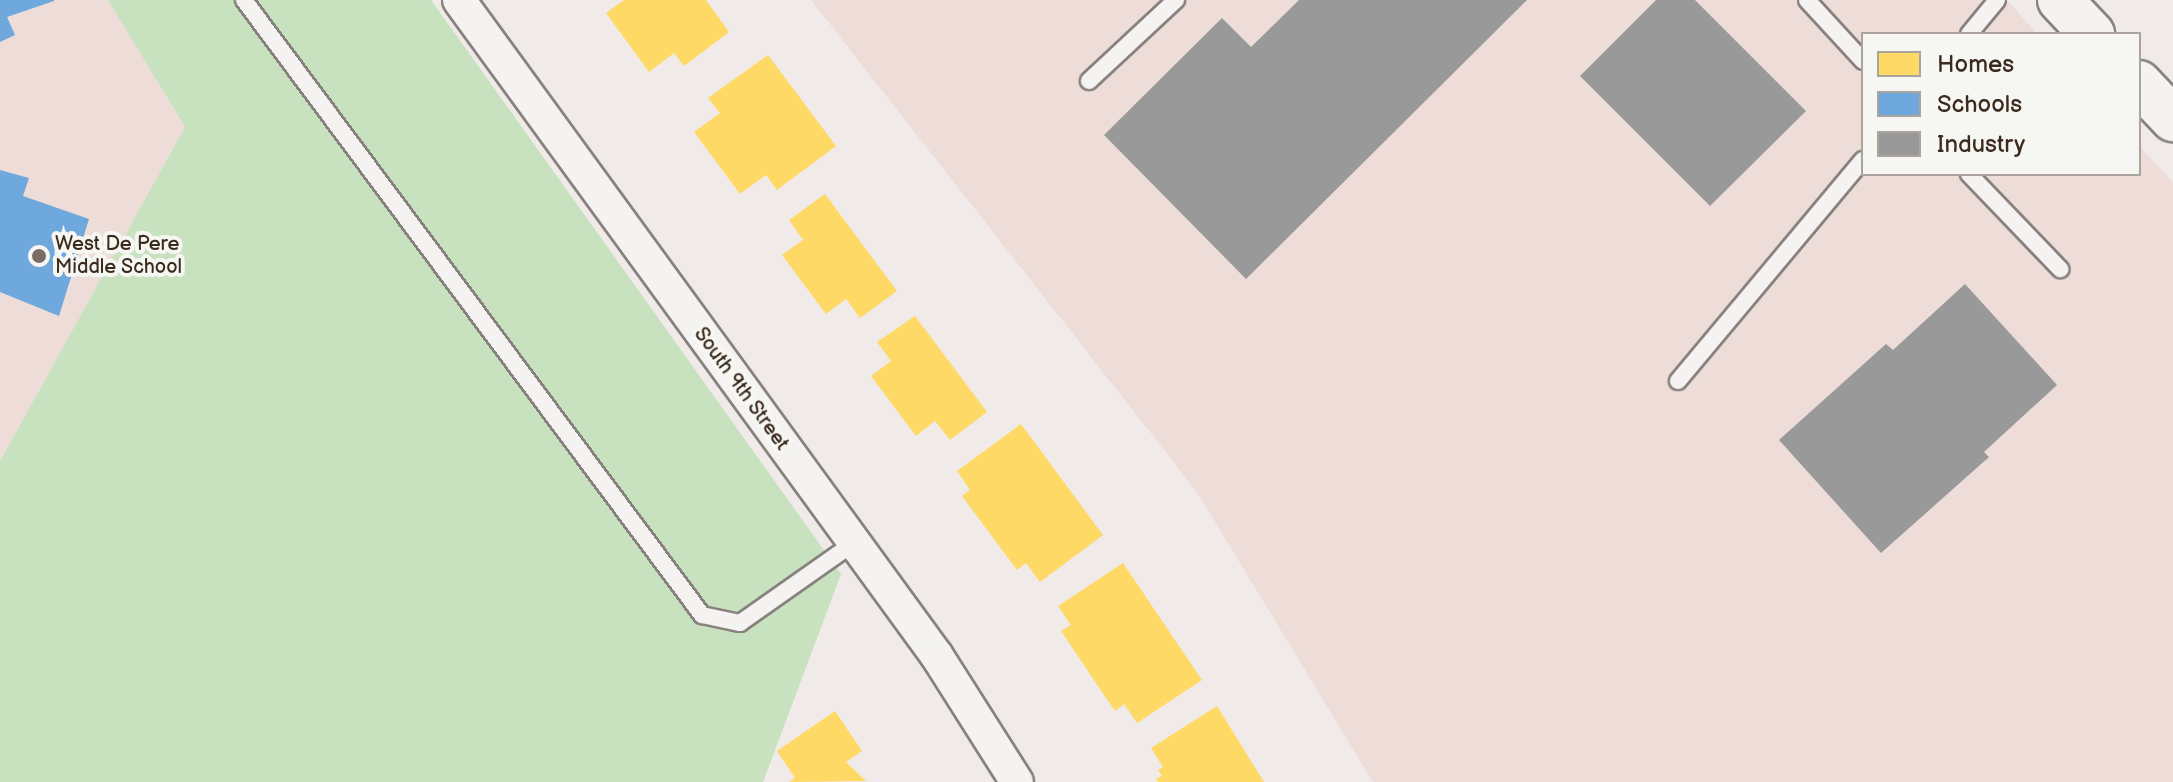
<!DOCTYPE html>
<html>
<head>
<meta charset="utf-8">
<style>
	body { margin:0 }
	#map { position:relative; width:2173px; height:782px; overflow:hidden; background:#f0eae8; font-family:"Balsamiq Sans",sans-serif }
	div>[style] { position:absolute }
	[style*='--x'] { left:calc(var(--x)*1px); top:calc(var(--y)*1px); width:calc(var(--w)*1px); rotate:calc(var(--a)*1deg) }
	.built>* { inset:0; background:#eddcd8 }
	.green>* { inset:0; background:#c8e1be }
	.homes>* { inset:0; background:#ffd966 }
	.schools>* { inset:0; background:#6fa8dc }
	.industry>* { inset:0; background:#999 }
	.roads { filter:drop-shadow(2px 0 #88827e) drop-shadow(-2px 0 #88827e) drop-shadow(0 2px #88827e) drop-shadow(0 -2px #88827e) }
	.lane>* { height:16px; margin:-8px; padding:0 8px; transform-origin:8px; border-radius:8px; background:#f4f3f1 }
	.street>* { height:32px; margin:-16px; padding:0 16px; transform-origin:16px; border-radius:16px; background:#f4f3f1 }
	.secondary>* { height:44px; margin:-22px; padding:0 22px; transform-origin:22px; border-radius:22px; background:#f4f3f1 }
	.dots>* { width:22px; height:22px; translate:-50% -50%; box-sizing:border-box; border:4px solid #f6f6f2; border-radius:50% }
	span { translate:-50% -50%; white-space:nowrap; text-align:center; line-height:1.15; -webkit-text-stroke:8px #f6f6f2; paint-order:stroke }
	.poi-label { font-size:20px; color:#3b2a1e }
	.left { translate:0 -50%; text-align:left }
	.street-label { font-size:20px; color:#3b2a1e }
	.legend { position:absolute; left:1861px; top:32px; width:280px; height:144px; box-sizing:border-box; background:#f6f6f2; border:2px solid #aba49d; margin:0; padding:10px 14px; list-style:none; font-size:24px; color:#3b2a1e }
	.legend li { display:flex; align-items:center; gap:16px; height:40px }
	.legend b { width:40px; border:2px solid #aba49d }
</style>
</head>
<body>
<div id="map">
	<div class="built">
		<i style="clip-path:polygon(0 0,108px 0,185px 127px,0 461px)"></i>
		<i style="clip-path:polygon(811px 0,2007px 0,2037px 34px,1863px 34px,1863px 174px,2139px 174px,2139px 146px,2173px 182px,2173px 782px,1373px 782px,1197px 492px)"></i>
	</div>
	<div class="green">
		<i style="clip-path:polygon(108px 0,431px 0,841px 574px,763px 782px,0 782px,0 461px,185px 127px)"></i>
	</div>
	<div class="homes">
		<i style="clip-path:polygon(624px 0,706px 0,729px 32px,684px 66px,674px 53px,649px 72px,606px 13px)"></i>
		<i style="clip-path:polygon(768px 55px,836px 146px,777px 190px,766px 175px,740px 194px,694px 132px,720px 113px,708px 98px)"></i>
		<i style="clip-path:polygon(825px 194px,897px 291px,860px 318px,846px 299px,826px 314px,782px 255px,803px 240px,789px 220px)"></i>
		<i style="clip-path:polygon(915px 316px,987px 412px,950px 440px,935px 421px,916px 436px,871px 376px,891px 361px,877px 342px)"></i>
		<i style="clip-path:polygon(1021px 424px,1103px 535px,1040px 582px,1026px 563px,1017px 570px,962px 496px,970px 490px,957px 471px)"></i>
		<i style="clip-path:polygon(1123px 563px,1202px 680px,1137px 723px,1124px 704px,1115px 711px,1106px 698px,1061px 631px,1071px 625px,1058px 606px)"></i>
		<i style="clip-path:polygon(1217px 706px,1264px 782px,1158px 782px,1156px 779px,1162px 776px,1158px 770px,1163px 767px,1151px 748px)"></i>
		<i style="clip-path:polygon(835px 711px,862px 751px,846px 762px,866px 781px,789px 782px,795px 778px,777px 751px)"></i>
	</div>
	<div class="schools">
		<i style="clip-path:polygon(0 0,54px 0,54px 1px,7px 17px,15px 35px,0 42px)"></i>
		<i style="clip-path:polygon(0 170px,29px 178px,23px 196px,89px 219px,59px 316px,0 292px)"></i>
	</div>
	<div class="industry">
		<i style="clip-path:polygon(1299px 0,1527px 0,1246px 279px,1104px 135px,1222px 18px,1251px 47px)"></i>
		<i style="clip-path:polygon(1656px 0,1695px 0,1806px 111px,1710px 206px,1580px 76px)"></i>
		<i style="clip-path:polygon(1965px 284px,2057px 385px,1984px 452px,1989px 457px,1881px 553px,1779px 440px,1886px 344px,1893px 350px)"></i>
	</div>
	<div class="roads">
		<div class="lane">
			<i style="--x:244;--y:0;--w:767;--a:53.32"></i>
			<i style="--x:702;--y:615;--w:39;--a:12"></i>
			<i style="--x:740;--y:623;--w:139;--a:-35.1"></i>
			<i style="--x:1807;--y:0;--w:83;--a:47.4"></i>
			<i style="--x:1969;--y:34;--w:44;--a:-50.5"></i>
			<i style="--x:1089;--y:81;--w:119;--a:-43"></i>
			<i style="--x:1969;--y:174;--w:132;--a:46.2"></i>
			<i style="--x:1678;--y:381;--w:288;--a:-50.1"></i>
		</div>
		<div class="street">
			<i style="--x:459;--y:0;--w:812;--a:53.92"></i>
			<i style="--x:937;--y:656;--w:149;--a:57.6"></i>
		</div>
		<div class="secondary">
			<i style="--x:2060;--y:0;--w:47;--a:46.7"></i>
			<i style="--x:2139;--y:83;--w:50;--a:46.6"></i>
		</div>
	</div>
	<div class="dots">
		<i style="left:39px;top:256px;background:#7a6d65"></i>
	</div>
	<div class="poi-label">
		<span class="left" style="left:55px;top:256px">West De Pere<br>Middle School</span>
	</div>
	<div class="street-label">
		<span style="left:741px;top:389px;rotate:54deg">South 9th Street</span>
	</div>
	<ul class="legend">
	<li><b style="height:22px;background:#ffd966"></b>Homes</li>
	<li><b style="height:22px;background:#6fa8dc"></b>Schools</li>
	<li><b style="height:22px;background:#999"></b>Industry</li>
	</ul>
</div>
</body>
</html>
